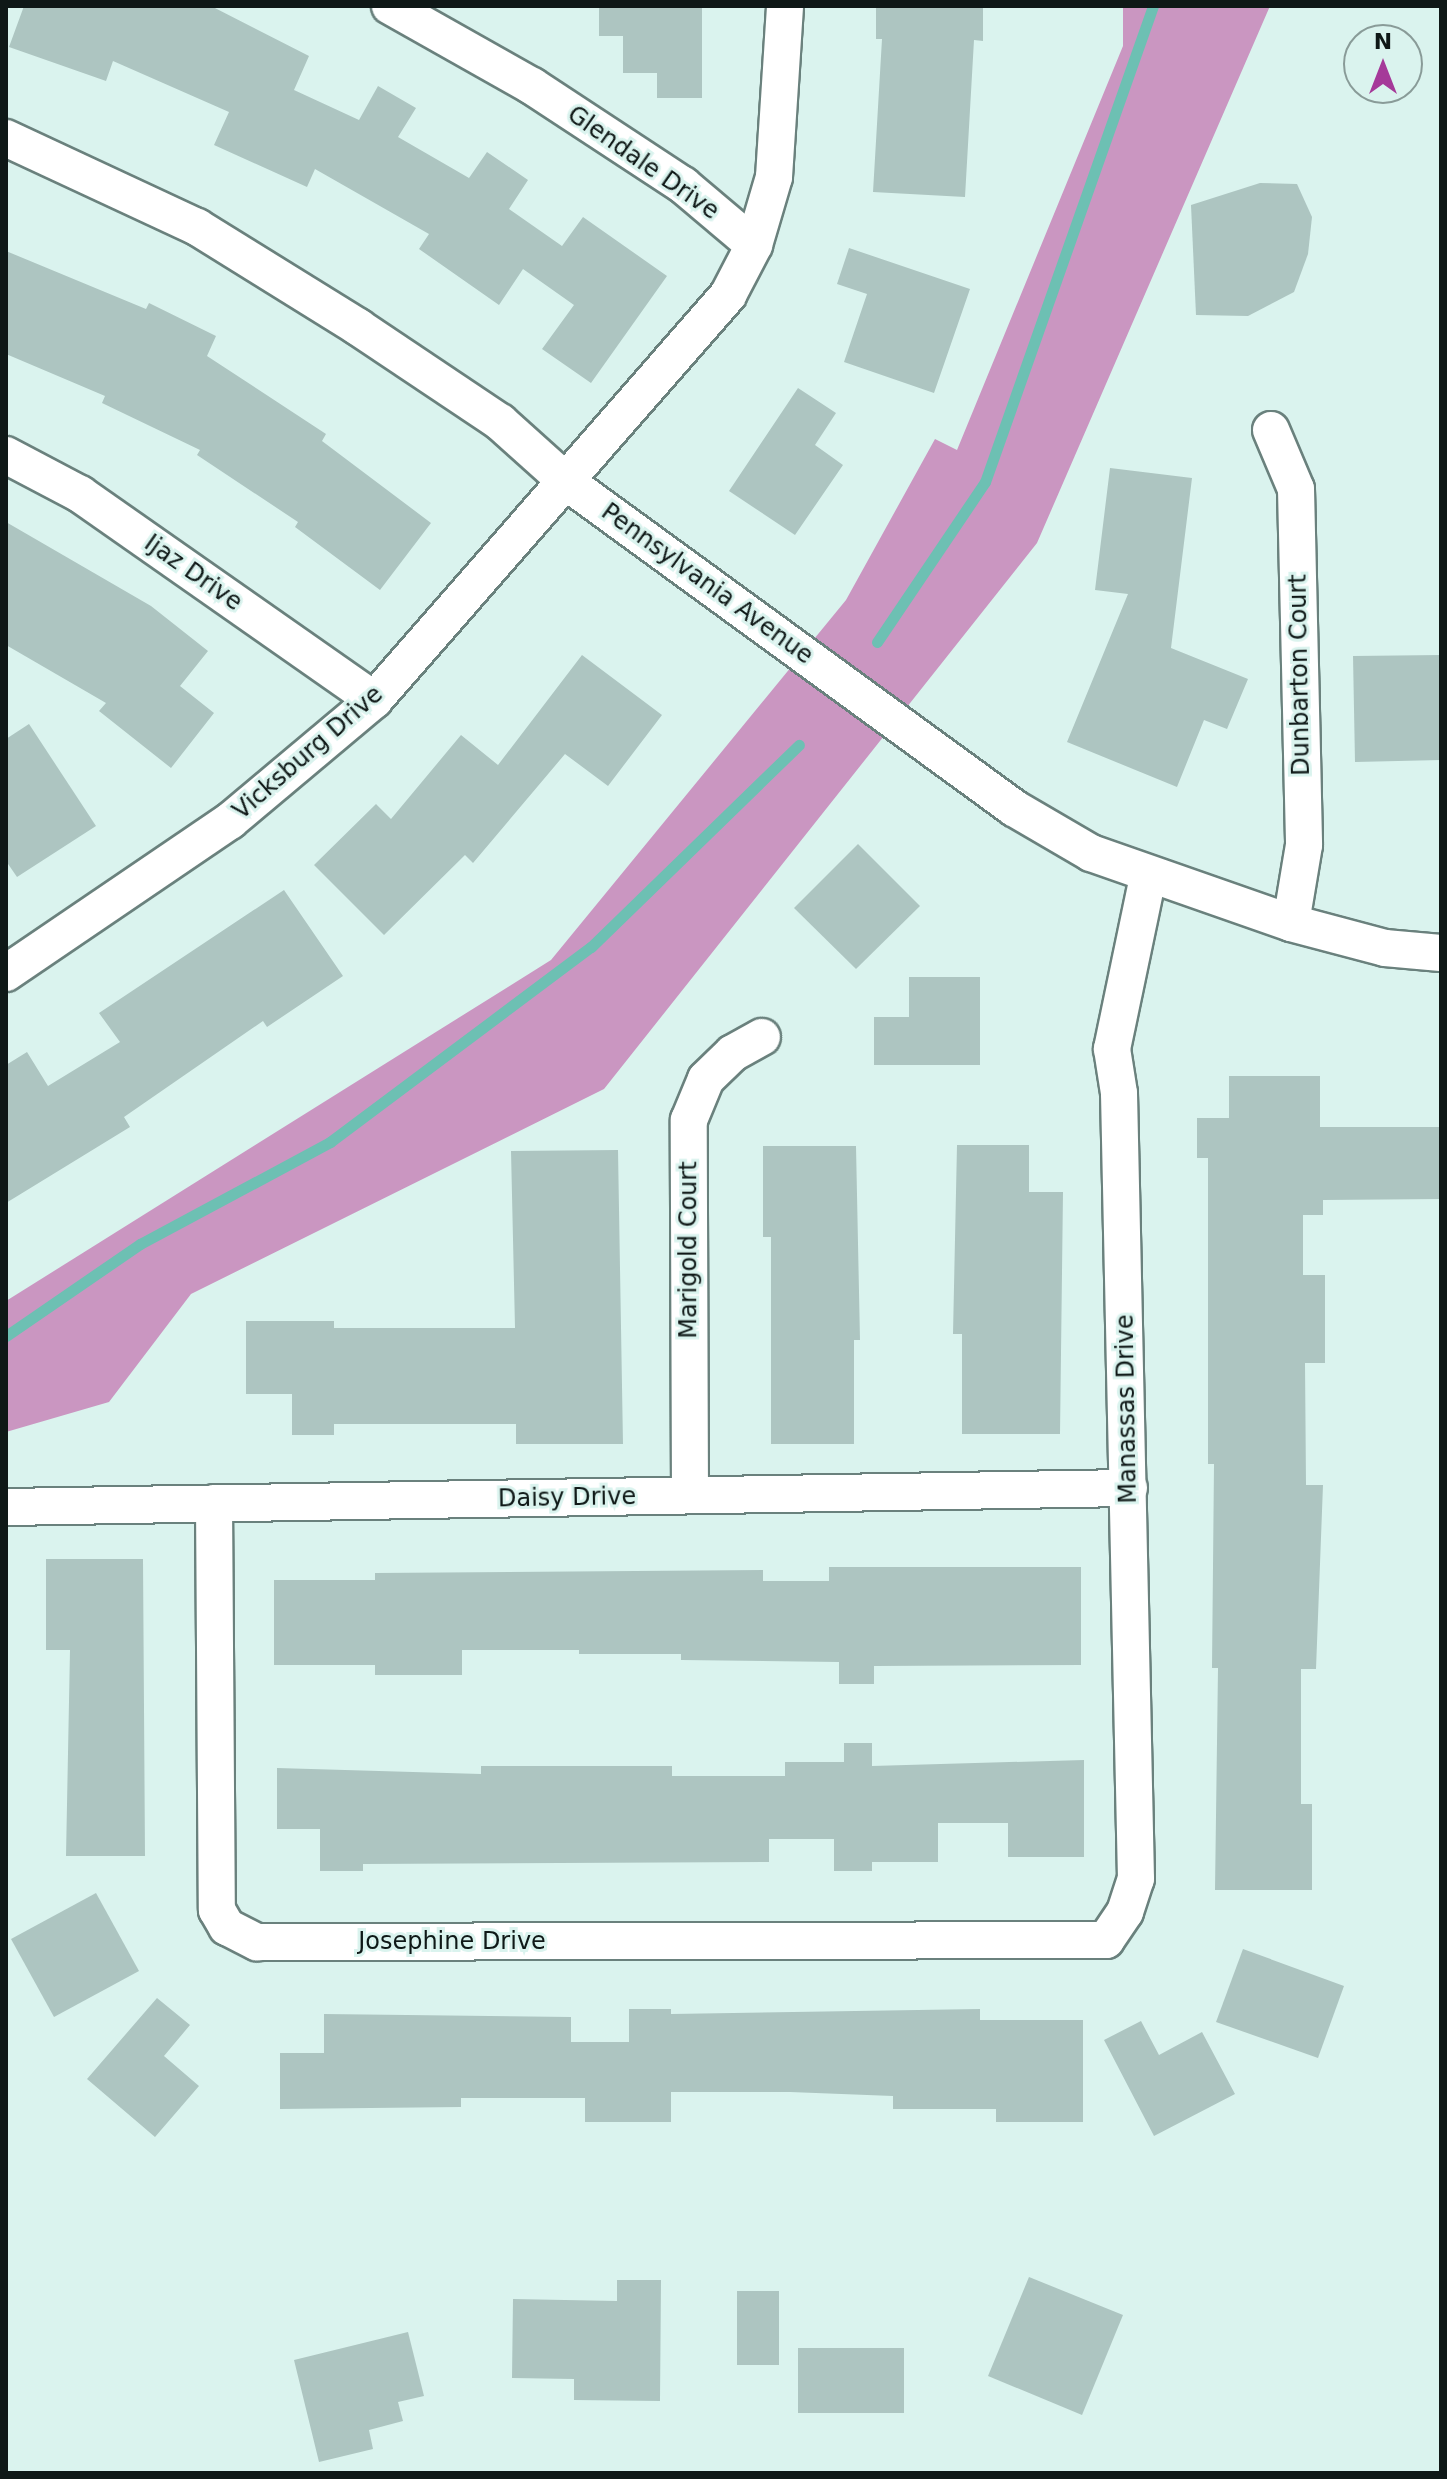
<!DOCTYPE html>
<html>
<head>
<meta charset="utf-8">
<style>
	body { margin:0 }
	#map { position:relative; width:1447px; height:2479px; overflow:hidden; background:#daf3ee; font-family:"DejaVu Sans",sans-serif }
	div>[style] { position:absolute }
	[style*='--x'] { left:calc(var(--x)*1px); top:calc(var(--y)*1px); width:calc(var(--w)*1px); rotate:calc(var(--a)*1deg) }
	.forest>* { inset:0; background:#ca96c1 }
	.stream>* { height:11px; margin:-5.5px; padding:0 5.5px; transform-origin:5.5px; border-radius:5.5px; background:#6dc0b3 }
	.building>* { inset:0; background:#adc5c1 }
	.roads { filter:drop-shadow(2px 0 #6a817d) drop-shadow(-2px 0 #6a817d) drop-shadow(0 2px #6a817d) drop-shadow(0 -2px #6a817d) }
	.minor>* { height:36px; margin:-18px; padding:0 18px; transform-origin:18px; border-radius:18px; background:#fff }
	span { translate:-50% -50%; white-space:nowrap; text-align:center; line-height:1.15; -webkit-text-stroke:6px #daf3ee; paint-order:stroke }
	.street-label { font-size:24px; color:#0f1817 }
	.frame { position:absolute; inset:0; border:8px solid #0f1817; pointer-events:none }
	.north { position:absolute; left:1343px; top:24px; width:80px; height:80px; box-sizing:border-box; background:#daf3ee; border:2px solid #899b98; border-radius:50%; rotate:0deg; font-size:22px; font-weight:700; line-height:32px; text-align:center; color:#0f1817 }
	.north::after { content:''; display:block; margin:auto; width:28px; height:36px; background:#a53999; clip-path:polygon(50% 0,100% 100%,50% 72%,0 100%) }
</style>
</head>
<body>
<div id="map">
	<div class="forest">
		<i style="clip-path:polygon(1123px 6px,1270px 6px,1037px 543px,604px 1089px,191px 1294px,109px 1402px,6px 1432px,6px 1301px,551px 960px,846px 600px,935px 439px,957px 450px,1123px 46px)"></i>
	</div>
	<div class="stream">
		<i style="--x:877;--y:642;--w:193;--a:-56"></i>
		<i style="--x:985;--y:482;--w:505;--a:-70.56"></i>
		<i style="--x:6;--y:1336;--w:163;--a:-34.5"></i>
		<i style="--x:140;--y:1244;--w:216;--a:-28.2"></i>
		<i style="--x:330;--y:1142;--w:326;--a:-36.8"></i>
		<i style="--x:591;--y:947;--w:290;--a:-44.2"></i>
	</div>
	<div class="building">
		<i style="clip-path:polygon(24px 6px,211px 6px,309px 56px,294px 90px,359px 120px,378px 86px,416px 108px,398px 137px,469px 178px,487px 152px,528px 180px,509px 209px,562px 246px,583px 217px,667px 276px,591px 383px,542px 349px,574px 305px,523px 269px,499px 305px,419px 249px,429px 234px,315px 169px,307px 187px,214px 145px,229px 112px,113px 61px,106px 81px,9px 47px)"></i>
		<i style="clip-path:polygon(599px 6px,702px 6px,702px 98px,657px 98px,657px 73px,623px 73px,623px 36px,599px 36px)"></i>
		<i style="clip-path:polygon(876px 6px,983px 6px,983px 41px,974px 40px,965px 197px,873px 192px,882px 39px,876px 39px)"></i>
		<i style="clip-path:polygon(1260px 183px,1297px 184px,1312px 217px,1308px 254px,1294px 292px,1248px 316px,1196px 315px,1191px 205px)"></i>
		<i style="clip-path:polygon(849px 248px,970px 289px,934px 393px,844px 362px,867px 294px,837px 284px)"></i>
		<i style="clip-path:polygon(6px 251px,146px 309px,149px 303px,216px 336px,207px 356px,326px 434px,322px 441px,431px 523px,380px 590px,295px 527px,298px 522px,197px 455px,200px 450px,102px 403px,105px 396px,6px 354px)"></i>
		<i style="clip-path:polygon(798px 388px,836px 413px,815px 445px,843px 465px,795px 535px,729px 491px)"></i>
		<i style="clip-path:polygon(1110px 468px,1192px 478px,1171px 648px,1248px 679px,1227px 729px,1204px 720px,1177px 787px,1067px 742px,1128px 594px,1095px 590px)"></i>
		<i style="clip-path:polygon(6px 522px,151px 606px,208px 651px,180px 686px,214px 713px,171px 768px,99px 711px,106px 703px,6px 645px)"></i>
		<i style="clip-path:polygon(582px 655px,662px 715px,608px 786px,565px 754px,473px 863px,465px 855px,384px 935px,314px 865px,376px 804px,391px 819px,461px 735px,498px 765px)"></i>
		<i style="clip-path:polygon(1441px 655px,1441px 760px,1355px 762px,1353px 656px)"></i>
		<i style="clip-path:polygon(29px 724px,96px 826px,17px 877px,6px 861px,6px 739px)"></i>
		<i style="clip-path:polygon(858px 844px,920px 906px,856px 969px,794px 908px)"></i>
		<i style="clip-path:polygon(284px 890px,343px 976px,267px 1027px,263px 1021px,124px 1117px,130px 1127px,6px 1203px,6px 1065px,27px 1052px,48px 1086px,120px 1042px,99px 1013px)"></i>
		<i style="clip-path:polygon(909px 977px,980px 977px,980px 1065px,874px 1065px,874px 1017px,909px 1017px)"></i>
		<i style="clip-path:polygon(1229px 1076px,1320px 1076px,1320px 1127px,1441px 1127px,1441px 1199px,1323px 1200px,1323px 1215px,1303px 1215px,1303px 1275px,1325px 1275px,1325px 1363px,1305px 1363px,1306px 1485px,1323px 1485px,1316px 1669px,1301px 1669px,1301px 1804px,1312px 1804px,1312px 1890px,1215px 1890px,1218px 1668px,1212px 1668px,1214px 1464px,1208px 1464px,1208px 1158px,1197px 1158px,1197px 1118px,1229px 1118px)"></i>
		<i style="clip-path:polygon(957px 1145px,1029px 1145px,1029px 1192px,1063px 1192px,1060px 1434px,962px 1434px,962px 1334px,953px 1334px)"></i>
		<i style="clip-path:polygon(763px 1146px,856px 1146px,860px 1340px,854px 1340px,854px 1444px,771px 1444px,771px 1237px,763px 1237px)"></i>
		<i style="clip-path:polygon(618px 1150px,623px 1444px,516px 1444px,516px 1424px,334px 1424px,334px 1435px,292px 1435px,292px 1394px,246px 1394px,246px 1321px,334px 1321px,334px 1328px,515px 1328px,511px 1151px)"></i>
		<i style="clip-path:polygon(46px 1559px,143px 1559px,145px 1856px,66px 1856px,70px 1650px,46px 1650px)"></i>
		<i style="clip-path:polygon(829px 1567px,1081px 1567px,1081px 1665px,874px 1666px,874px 1684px,839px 1684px,839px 1662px,681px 1660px,681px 1654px,579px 1654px,579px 1650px,462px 1650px,462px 1675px,375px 1675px,375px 1665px,274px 1665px,274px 1580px,375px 1580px,375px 1573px,763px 1570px,763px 1581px,829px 1581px)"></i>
		<i style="clip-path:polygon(844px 1743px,872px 1743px,872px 1766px,1084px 1760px,1084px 1857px,1008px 1857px,1008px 1823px,938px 1823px,938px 1862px,872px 1862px,872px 1871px,834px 1871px,834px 1839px,769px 1839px,769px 1862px,363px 1864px,363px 1871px,320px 1871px,320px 1829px,277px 1829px,277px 1768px,481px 1774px,481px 1766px,672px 1766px,672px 1776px,785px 1776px,785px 1762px,844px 1762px)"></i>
		<i style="clip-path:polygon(96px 1893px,139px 1971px,54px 2017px,11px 1939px)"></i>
		<i style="clip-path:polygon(1243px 1949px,1344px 1986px,1318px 2058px,1216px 2022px)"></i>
		<i style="clip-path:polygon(157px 1998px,190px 2025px,164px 2056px,199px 2086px,155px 2137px,87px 2079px)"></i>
		<i style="clip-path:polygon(629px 2009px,671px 2009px,671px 2014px,980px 2009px,980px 2020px,1083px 2020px,1083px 2122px,996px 2122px,996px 2109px,893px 2109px,893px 2096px,790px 2092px,671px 2092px,671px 2122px,585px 2122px,585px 2098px,461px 2098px,461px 2107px,280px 2109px,280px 2053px,324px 2053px,324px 2014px,571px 2017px,571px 2042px,629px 2042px)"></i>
		<i style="clip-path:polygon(1141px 2021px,1159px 2055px,1202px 2032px,1235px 2094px,1154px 2136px,1104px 2040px)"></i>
		<i style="clip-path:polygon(1029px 2277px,1123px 2315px,1082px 2415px,988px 2376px)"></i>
		<i style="clip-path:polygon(617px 2280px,661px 2280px,660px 2401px,574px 2400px,574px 2379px,512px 2378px,513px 2299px,617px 2301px)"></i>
		<i style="clip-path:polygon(737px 2291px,779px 2291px,779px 2365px,737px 2365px)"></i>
		<i style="clip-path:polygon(408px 2332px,424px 2396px,398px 2402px,403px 2421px,369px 2430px,373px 2449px,319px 2462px,294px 2360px)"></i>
		<i style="clip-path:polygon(798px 2348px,904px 2348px,904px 2413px,798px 2413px)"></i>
	</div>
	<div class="roads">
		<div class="minor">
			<i style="--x:390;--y:6;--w:163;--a:29.4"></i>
			<i style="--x:532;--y:86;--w:181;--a:33.3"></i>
			<i style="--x:683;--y:185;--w:93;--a:40.2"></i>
			<i style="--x:6;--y:138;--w:211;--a:25"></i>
			<i style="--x:197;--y:227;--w:190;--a:31.8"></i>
			<i style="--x:358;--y:327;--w:171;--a:33.8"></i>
			<i style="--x:500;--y:422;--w:91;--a:41.9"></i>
			<i style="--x:568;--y:483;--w:552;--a:36.08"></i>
			<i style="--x:1014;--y:808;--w:89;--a:30.3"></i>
			<i style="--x:1091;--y:853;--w:212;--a:19.3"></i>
			<i style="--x:1291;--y:923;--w:97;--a:14.9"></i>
			<i style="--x:1385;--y:948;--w:56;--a:5.1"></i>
			<i style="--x:1271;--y:430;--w:64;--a:67"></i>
			<i style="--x:1296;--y:489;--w:356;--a:88.7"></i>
			<i style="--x:1304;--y:845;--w:79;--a:99.5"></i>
			<i style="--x:6;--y:455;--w:84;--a:27.8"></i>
			<i style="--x:80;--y:494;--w:359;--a:35"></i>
			<i style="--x:6;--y:973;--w:271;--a:-34.2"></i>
			<i style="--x:230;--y:821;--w:188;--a:-40"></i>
			<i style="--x:374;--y:700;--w:538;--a:-48.84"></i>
			<i style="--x:728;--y:295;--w:56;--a:-62.5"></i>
			<i style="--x:754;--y:245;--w:71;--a:-73.6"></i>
			<i style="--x:774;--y:177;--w:171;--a:-86.3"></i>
			<i style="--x:690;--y:1495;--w:375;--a:-90.2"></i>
			<i style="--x:689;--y:1120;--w:44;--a:-67.5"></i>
			<i style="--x:706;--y:1079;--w:37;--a:-44"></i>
			<i style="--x:733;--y:1053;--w:33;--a:-29"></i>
			<i style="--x:214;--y:1503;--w:407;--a:89.6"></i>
			<i style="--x:217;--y:1910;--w:20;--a:60"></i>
			<i style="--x:227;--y:1927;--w:34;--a:27"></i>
			<i style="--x:257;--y:1942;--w:849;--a:-0.13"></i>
			<i style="--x:1106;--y:1940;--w:34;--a:-56"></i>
			<i style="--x:1125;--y:1912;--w:35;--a:-72"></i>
			<i style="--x:1136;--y:1879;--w:786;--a:-91.24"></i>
			<i style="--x:1119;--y:1093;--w:45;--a:-99"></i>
			<i style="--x:1112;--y:1049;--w:177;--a:-78.2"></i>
			<i style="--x:6;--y:1507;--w:1123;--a:-0.97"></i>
		</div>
	</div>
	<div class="street-label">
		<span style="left:643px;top:163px;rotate:35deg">Glendale Drive</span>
		<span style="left:193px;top:573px;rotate:35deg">Ijaz Drive</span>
		<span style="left:707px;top:584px;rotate:36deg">Pennsylvania Avenue</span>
		<span style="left:1300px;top:675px;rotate:-91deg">Dunbarton Court</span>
		<span style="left:308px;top:753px;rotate:-41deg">Vicksburg Drive</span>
		<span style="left:689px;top:1250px;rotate:-90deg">Marigold Court</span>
		<span style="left:1127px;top:1409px;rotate:-91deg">Manassas Drive</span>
		<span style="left:567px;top:1498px;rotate:-1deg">Daisy Drive</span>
		<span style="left:452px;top:1942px">Josephine Drive</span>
	</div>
	<div class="frame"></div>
	<div class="north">N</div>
</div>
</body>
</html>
